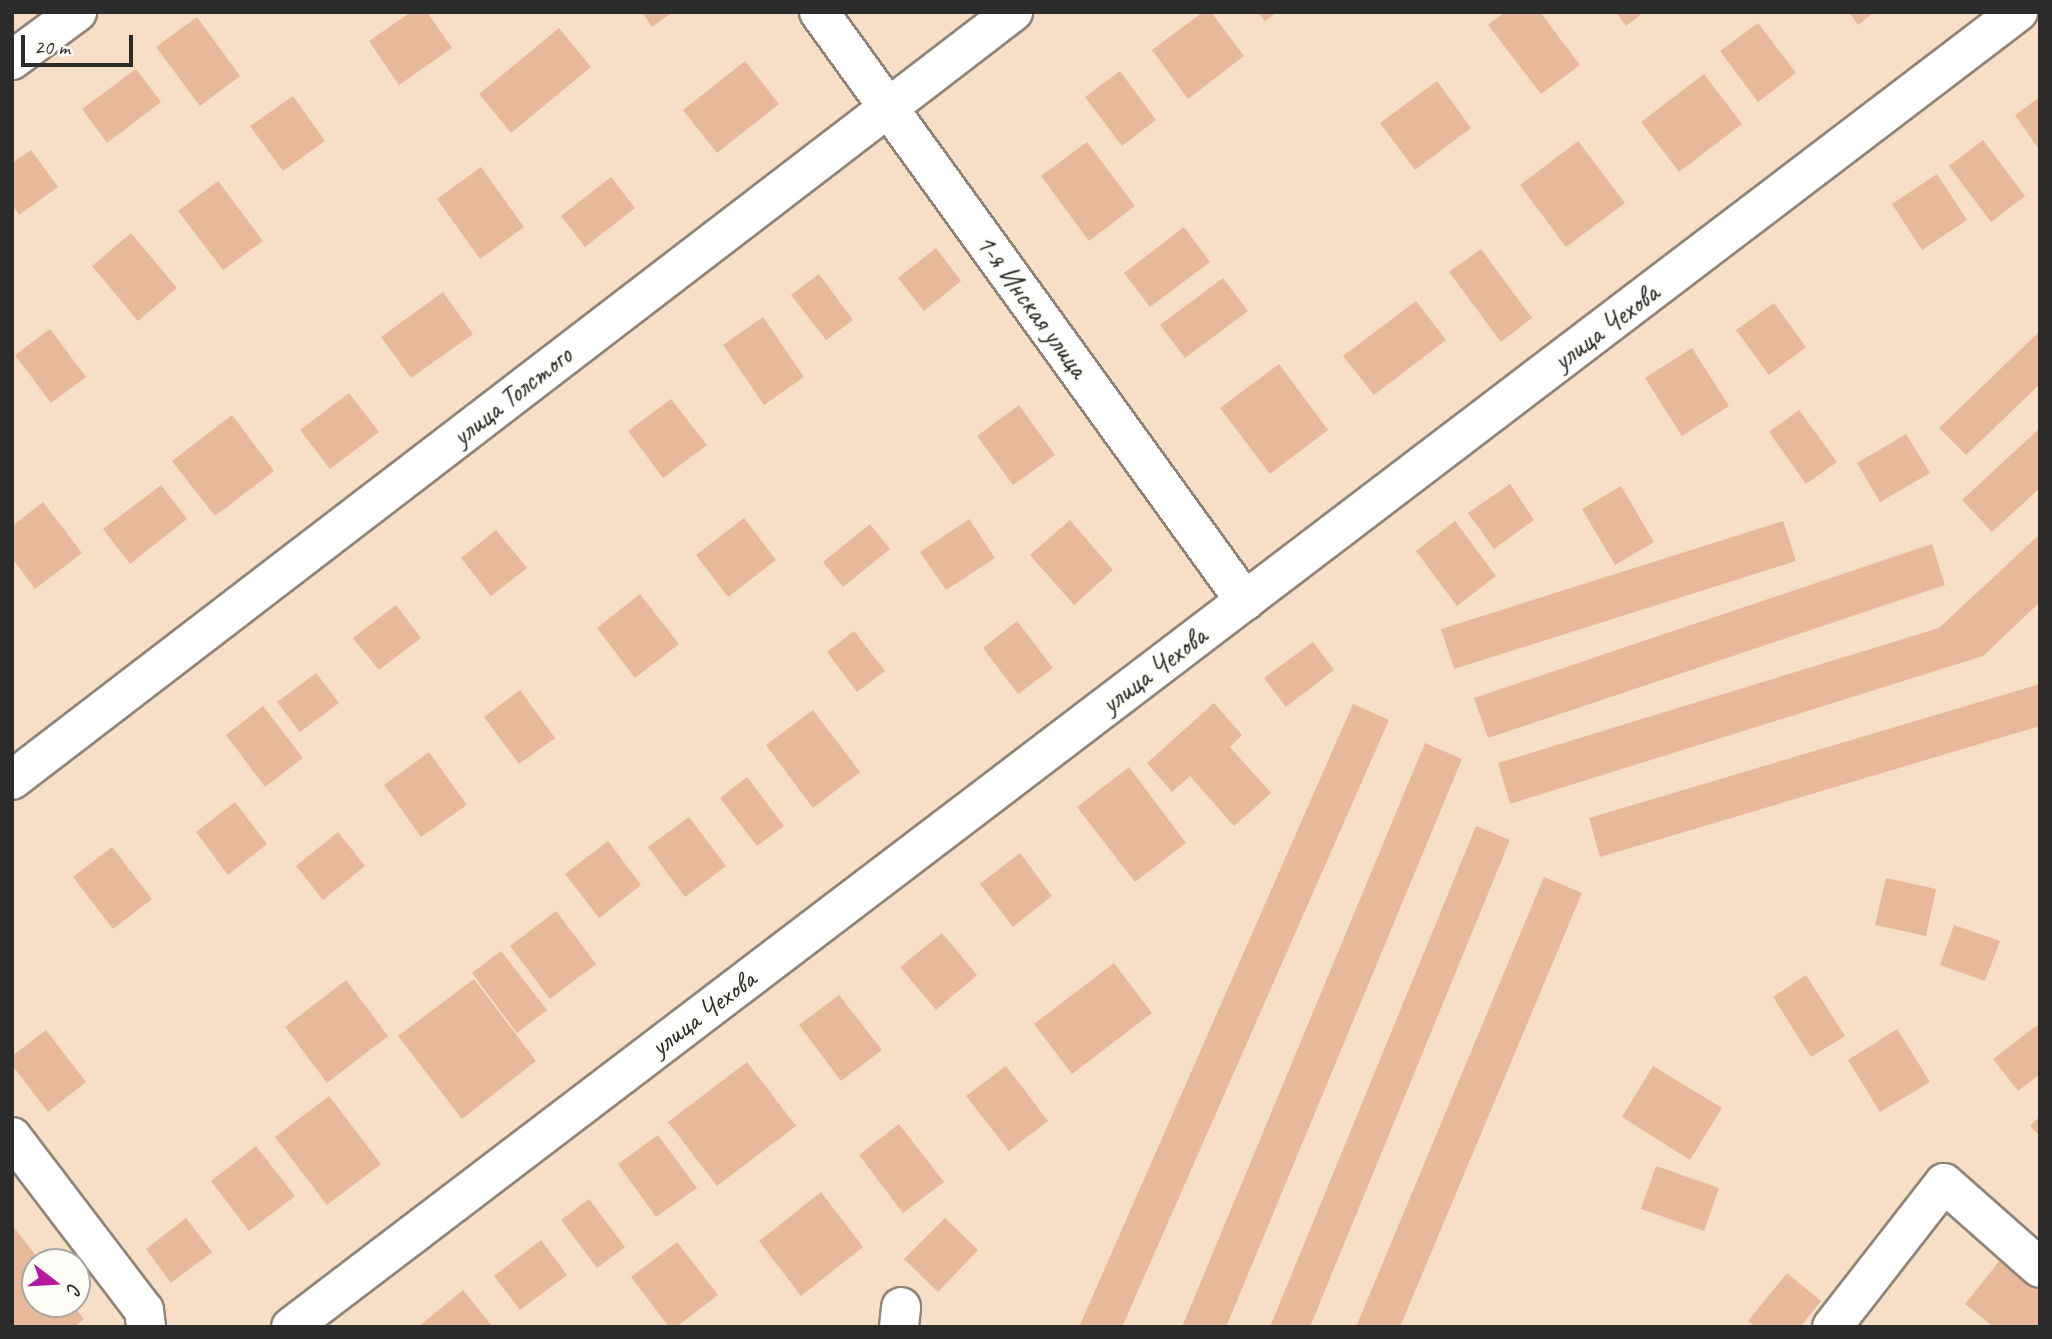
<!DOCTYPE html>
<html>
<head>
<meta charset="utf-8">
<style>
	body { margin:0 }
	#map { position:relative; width:2052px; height:1339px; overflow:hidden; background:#f6dfc6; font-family:Caveat,sans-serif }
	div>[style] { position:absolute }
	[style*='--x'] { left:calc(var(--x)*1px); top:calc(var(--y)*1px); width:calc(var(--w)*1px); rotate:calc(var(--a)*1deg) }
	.building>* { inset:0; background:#e8b89a }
	.roads { filter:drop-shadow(2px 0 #908578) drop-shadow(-2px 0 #908578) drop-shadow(0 2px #908578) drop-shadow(0 -2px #908578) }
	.minor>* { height:38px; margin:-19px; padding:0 19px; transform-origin:19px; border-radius:19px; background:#fff }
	span { translate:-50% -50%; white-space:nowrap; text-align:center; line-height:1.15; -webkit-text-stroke:5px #fdfcf7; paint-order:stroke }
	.street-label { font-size:28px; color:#2b2b2b }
	.frame { position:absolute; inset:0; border:14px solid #2b2b2b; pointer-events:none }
	.north { position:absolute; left:21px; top:1248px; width:70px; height:70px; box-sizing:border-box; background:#fdfcf7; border:2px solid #a9a8a5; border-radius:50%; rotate:107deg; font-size:19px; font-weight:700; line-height:28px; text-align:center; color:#2b2b2b }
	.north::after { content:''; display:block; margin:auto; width:24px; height:32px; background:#b5179e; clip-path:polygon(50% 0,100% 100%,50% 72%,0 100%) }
	.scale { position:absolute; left:21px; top:35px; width:112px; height:32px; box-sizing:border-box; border:4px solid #2b2b2b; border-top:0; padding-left:9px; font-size:21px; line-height:24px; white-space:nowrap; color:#2b2b2b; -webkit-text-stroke:5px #fdfcf7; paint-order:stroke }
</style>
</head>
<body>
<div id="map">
	<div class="building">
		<i style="clip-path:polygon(411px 12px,427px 12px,452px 48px,399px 85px,369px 41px)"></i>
		<i style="clip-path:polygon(642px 12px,673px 12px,652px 27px)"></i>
		<i style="clip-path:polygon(1203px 12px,1211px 12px,1244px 56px,1188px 99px,1152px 50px)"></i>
		<i style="clip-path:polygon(1258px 12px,1277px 12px,1265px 21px)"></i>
		<i style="clip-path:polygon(1505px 12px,1540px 12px,1580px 65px,1541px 94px,1488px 25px)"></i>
		<i style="clip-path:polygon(1616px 12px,1644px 12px,1626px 26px)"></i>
		<i style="clip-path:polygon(1849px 12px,1874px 12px,1858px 25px)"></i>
		<i style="clip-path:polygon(197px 17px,240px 76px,200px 106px,156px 47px)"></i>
		<i style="clip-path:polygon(1758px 23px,1796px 73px,1758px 102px,1720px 51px)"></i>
		<i style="clip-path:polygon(559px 28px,591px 67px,511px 133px,479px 94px)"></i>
		<i style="clip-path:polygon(745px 61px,779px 104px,717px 153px,683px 110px)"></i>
		<i style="clip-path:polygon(136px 69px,161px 102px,107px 143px,82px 109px)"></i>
		<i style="clip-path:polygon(1120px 71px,1156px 120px,1122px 146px,1085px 97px)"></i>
		<i style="clip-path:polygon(1704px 74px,1742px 124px,1679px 172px,1641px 122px)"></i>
		<i style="clip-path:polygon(1437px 81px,1471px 128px,1415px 170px,1380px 123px)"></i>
		<i style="clip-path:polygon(293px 96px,325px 141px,283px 171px,250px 126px)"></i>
		<i style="clip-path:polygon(2040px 97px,2040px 151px,2015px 115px)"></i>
		<i style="clip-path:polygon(1983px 140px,2025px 196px,1991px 222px,1949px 166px)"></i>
		<i style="clip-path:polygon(1578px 141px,1625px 203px,1566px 247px,1520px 185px)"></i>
		<i style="clip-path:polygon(1087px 142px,1135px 206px,1089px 241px,1041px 176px)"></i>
		<i style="clip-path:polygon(31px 150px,58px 187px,19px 215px,12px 204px,12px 163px)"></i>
		<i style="clip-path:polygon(481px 167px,524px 227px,480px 259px,437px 199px)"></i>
		<i style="clip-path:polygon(1937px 174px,1967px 220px,1922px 250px,1892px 204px)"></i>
		<i style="clip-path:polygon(611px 177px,635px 208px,585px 247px,561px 216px)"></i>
		<i style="clip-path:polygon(218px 181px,263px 241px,223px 270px,178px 211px)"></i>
		<i style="clip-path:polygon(1184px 227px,1210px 262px,1150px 307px,1124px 273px)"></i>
		<i style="clip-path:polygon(131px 233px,177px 288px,138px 321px,92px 266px)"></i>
		<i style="clip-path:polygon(936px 248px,961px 281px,924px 311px,898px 278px)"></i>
		<i style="clip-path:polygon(1481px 249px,1532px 318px,1501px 342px,1449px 272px)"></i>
		<i style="clip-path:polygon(819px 274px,853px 320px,826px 340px,791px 295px)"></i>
		<i style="clip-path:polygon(1223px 278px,1248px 311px,1185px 358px,1160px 325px)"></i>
		<i style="clip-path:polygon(443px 292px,473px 334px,411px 378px,381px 337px)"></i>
		<i style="clip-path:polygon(1416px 301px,1446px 340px,1374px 395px,1343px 356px)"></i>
		<i style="clip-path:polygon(1774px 303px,1806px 347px,1769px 375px,1736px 330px)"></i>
		<i style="clip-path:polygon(763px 317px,804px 377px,764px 405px,723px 345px)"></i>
		<i style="clip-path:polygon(50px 329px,86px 377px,51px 403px,15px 355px)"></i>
		<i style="clip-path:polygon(2040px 331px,2040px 384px,1966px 455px,1939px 428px)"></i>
		<i style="clip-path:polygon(1692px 348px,1729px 406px,1682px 436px,1645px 378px)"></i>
		<i style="clip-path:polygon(1279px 364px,1328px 430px,1270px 474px,1220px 408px)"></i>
		<i style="clip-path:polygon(349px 393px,379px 432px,330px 469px,300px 430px)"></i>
		<i style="clip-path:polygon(671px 399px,707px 445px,663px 478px,628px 431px)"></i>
		<i style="clip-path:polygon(1019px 405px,1055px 455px,1013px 485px,977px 436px)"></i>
		<i style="clip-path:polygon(1799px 410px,1837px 462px,1806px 484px,1769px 432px)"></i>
		<i style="clip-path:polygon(232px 415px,274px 471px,215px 516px,172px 461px)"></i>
		<i style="clip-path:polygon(2040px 428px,2040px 488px,1992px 532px,1962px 500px)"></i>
		<i style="clip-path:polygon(1906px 434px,1930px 473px,1880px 502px,1857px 463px)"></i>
		<i style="clip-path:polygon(1510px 484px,1534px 520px,1494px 549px,1468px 513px)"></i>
		<i style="clip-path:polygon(161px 485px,187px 519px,130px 564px,103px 529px)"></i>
		<i style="clip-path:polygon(1621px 486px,1654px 542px,1615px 565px,1582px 509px)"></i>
		<i style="clip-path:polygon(43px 502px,82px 553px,35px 589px,12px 558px,12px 526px)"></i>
		<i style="clip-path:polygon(744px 518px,776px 560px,728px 597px,696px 555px)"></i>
		<i style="clip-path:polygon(969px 519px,995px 558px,946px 590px,920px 552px)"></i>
		<i style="clip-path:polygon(1070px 520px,1113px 570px,1074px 605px,1030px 555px)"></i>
		<i style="clip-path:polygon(1455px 521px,1496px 576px,1457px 606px,1416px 551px)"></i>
		<i style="clip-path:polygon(1783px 521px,1796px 561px,1454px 669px,1441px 629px)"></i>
		<i style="clip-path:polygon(870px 524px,890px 549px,843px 587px,823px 562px)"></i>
		<i style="clip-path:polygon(496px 530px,527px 568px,491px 596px,461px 558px)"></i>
		<i style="clip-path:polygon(2040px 534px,2040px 602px,1983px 656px,1510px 804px,1498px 763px,1939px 628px)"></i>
		<i style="clip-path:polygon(1932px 544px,1945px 585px,1488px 738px,1474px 698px)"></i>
		<i style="clip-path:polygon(640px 594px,679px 644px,635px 678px,597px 628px)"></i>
		<i style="clip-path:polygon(396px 605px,421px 638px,379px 670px,353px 638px)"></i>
		<i style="clip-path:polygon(1017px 621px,1053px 668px,1018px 694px,983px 648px)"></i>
		<i style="clip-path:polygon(854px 631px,885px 671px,857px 692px,827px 652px)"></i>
		<i style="clip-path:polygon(1313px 642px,1334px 670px,1286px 707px,1264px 678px)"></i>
		<i style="clip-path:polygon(316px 673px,339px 703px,300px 732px,277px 702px)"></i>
		<i style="clip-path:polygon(2040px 684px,2040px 726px,1600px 857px,1589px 818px)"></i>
		<i style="clip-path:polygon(520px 690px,555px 738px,519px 764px,484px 717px)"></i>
		<i style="clip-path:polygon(1214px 703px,1242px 735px,1230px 747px,1271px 793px,1234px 826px,1190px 776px,1172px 792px,1147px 763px)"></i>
		<i style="clip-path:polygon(1353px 704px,1389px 720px,1122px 1327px,1079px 1327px)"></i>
		<i style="clip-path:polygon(263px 706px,303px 758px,265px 787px,226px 735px)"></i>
		<i style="clip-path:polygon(813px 710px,860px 772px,813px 808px,766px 745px)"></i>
		<i style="clip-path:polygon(1425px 743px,1462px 759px,1226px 1327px,1182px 1327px)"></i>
		<i style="clip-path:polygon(429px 752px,467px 805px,421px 837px,384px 785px)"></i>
		<i style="clip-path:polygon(1129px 767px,1186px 843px,1135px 882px,1077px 807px)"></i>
		<i style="clip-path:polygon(747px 777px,784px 826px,757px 846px,720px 798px)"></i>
		<i style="clip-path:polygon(235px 802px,267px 844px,228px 875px,196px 832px)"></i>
		<i style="clip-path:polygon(689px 817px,726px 866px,685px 897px,648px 847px)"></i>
		<i style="clip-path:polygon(1476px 826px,1510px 840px,1310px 1327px,1270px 1327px)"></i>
		<i style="clip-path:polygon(338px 832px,365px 866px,323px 900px,296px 866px)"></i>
		<i style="clip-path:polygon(608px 841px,641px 885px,599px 918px,565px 874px)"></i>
		<i style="clip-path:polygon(112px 847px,152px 899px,113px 929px,73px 877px)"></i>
		<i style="clip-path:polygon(1020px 853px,1052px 896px,1013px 927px,980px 884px)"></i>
		<i style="clip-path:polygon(1544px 877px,1582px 893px,1400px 1327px,1356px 1327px)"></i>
		<i style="clip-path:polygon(1886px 878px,1936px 889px,1926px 936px,1875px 925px)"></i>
		<i style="clip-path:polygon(556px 911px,596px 964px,550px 999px,510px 946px)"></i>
		<i style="clip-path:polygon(1954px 925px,2000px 941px,1985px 981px,1940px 965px)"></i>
		<i style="clip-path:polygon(942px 933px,977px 975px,936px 1010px,900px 967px)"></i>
		<i style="clip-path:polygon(501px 951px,547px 1010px,517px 1033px,472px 973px)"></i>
		<i style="clip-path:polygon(1114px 963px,1152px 1013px,1072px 1074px,1034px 1024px)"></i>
		<i style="clip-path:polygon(1806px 975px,1845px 1036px,1811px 1057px,1773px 997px)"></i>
		<i style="clip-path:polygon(474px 979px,536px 1061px,462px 1119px,398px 1036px)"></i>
		<i style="clip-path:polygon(346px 980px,388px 1036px,327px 1083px,285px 1027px)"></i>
		<i style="clip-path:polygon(839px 995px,882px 1050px,841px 1081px,799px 1025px)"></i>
		<i style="clip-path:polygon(2040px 1023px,2040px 1074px,2018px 1091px,1993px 1059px)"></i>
		<i style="clip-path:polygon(1897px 1029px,1930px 1082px,1880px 1112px,1848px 1060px)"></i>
		<i style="clip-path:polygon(46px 1030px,86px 1082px,48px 1112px,12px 1065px,12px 1056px)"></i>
		<i style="clip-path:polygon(747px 1062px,796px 1126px,717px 1186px,668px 1122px)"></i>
		<i style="clip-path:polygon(1006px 1066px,1048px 1121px,1009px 1151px,966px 1096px)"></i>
		<i style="clip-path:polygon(1653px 1066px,1722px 1108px,1690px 1160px,1622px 1117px)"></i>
		<i style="clip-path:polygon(329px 1096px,381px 1164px,327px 1205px,275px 1137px)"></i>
		<i style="clip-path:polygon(2040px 1116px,2040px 1136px,2030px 1126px)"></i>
		<i style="clip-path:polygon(899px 1124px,944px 1182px,903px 1213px,859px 1155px)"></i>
		<i style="clip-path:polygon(658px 1135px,697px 1188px,656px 1217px,618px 1164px)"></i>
		<i style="clip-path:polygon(256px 1146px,295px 1196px,249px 1231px,211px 1181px)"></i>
		<i style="clip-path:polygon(1656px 1166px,1719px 1188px,1704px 1231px,1641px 1209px)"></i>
		<i style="clip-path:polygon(821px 1192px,863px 1247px,801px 1296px,759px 1241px)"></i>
		<i style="clip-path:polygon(589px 1199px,625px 1247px,597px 1268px,561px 1220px)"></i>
		<i style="clip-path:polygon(186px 1218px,212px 1252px,171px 1283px,146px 1249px)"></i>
		<i style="clip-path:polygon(945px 1218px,978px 1250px,938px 1292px,904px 1259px)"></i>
		<i style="clip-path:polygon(12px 1225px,41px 1262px,35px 1262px,35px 1304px,72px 1304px,84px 1319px,74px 1327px,12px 1327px)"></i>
		<i style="clip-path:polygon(541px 1240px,567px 1275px,520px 1310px,494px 1276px)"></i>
		<i style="clip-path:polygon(677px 1242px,718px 1295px,676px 1327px,669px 1327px,631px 1277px)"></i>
		<i style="clip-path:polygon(2001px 1259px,2040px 1290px,2040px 1327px,1994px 1327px,1965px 1304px)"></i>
		<i style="clip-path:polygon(1787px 1273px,1821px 1301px,1800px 1327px,1756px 1327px,1748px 1321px)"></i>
		<i style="clip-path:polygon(463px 1290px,493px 1327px,418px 1327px)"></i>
	</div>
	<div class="roads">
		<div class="minor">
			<i style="--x:819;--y:12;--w:727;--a:54.12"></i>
			<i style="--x:12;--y:60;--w:81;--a:-36.4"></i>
			<i style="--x:12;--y:780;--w:1262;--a:-37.5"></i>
			<i style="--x:12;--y:1137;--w:218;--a:52.7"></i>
			<i style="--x:144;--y:1310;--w:17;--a:83"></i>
			<i style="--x:291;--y:1327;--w:2171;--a:-37.29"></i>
			<i style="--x:899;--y:1327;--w:20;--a:-84"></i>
			<i style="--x:1832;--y:1327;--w:182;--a:-52.1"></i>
			<i style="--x:1944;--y:1183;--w:128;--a:41.5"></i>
		</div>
	</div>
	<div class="street-label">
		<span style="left:1032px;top:306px;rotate:54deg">1-я Инская улица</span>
		<span style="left:1606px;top:327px;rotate:-37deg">улица Чехова</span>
		<span style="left:512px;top:396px;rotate:-38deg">улица Толстого</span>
		<span style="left:1154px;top:670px;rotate:-37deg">улица Чехова</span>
		<span style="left:703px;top:1013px;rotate:-37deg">улица Чехова</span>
	</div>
	<div class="frame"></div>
	<div class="north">С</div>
	<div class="scale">20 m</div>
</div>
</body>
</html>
